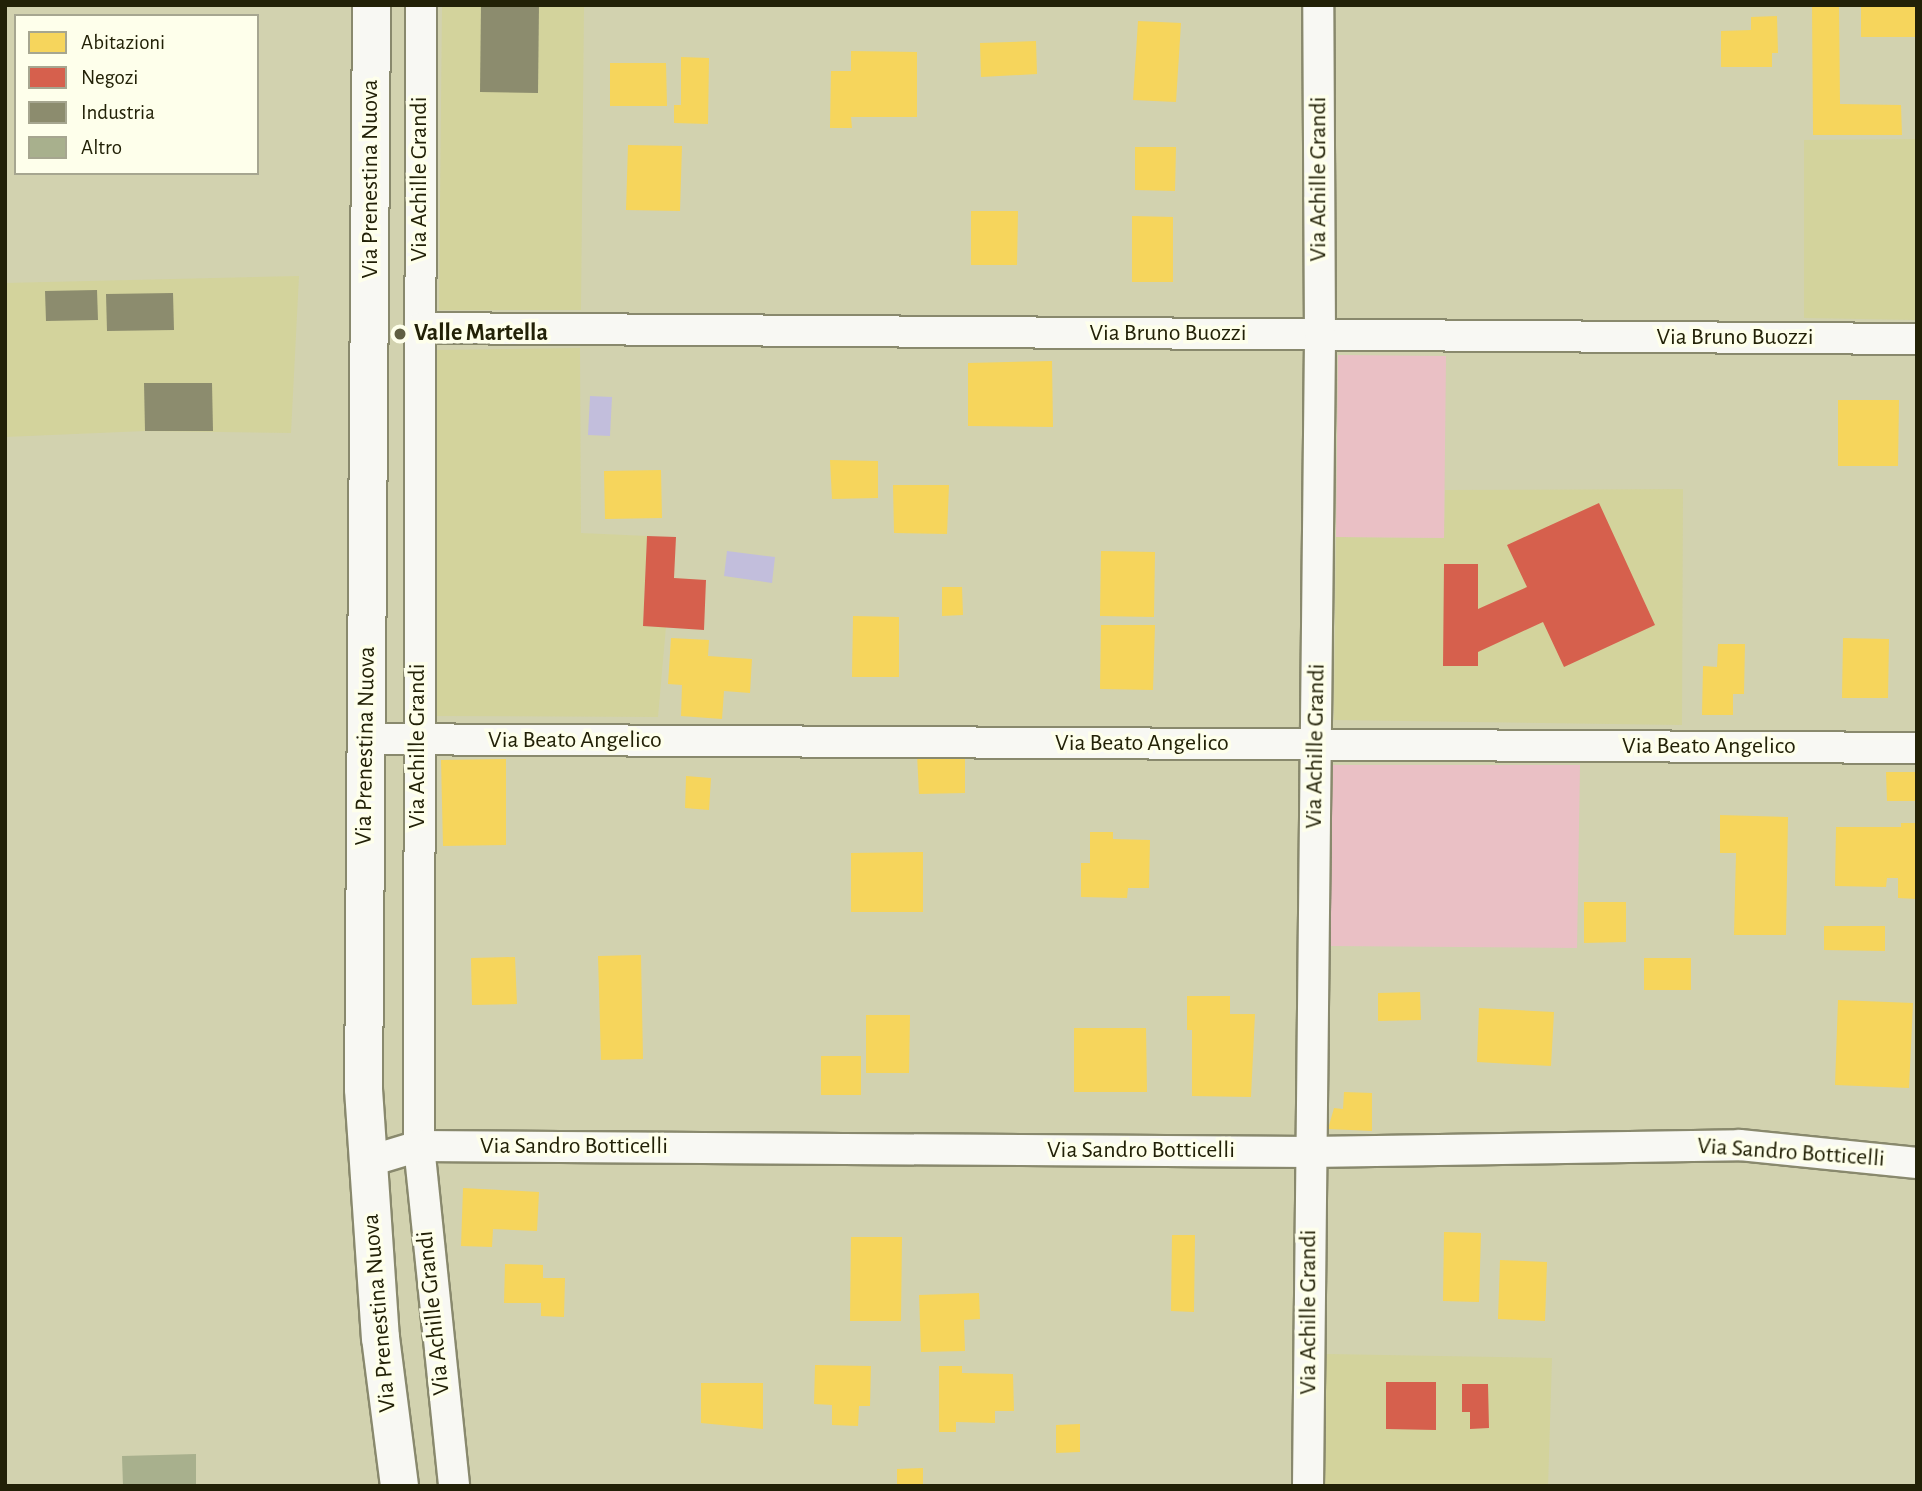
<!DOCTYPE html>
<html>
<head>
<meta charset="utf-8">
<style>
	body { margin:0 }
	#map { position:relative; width:1922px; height:1491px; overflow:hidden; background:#d2d2af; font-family:"Alegreya Sans",sans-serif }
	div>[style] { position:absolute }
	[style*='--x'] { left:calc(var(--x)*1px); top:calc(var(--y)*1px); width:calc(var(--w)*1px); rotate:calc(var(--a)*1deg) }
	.built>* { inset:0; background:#d3d39c }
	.green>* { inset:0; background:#eac0c5 }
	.water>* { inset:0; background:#c2bedc }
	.homes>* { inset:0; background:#f6d55c }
	.shops>* { inset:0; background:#d6604d }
	.industry>* { inset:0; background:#8c8c6e }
	.building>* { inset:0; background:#a8b08d }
	.roads { filter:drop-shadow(2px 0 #89896d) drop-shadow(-2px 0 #89896d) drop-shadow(0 2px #89896d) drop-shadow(0 -2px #89896d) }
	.minor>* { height:30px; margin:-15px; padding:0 15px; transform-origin:15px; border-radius:15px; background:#f8f8f3 }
	.major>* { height:37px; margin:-18.5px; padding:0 18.5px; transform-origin:18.5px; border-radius:18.5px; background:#f8f8f3 }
	.dots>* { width:19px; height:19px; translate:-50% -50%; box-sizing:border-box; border:4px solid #feffeb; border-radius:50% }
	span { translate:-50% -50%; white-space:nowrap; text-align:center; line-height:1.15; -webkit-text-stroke:7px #feffeb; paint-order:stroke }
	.street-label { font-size:24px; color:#222107 }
	.poi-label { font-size:24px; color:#222107; font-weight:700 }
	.left { translate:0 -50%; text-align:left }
	.frame { position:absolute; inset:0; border:7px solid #222107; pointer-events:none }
	.legend { position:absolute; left:14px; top:14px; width:245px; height:161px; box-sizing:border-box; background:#feffeb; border:2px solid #a6a690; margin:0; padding:9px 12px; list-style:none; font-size:21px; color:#222107 }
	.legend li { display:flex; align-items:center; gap:14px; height:35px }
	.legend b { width:35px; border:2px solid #a6a690 }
</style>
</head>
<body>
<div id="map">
	<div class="built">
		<i style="clip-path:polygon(442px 5px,584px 5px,581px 310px,439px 310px)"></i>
		<i style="clip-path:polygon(1917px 139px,1917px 320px,1804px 318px,1804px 140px)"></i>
		<i style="clip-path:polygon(299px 276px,291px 433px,145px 431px,5px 437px,5px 283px)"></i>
		<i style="clip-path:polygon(580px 348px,581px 533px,647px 536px,643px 626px,666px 627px,658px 717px,430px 716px,434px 350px)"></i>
		<i style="clip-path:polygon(1683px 489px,1682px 725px,1334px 720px,1336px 537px,1444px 538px,1445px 490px)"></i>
		<i style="clip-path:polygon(1326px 1354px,1552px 1358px,1548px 1486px,1324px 1486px)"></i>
	</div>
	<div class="green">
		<i style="clip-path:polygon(1338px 355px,1446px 356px,1444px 538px,1336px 537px)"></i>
		<i style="clip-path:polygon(1333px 765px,1580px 765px,1577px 948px,1328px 946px)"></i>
	</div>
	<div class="water">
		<i style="clip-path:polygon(590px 396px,612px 397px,610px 436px,588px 435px)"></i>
		<i style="clip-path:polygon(727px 551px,775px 557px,772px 583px,724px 576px)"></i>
	</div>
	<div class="homes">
		<i style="clip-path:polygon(1812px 5px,1839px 5px,1840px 104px,1901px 105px,1902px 135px,1813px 135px)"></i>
		<i style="clip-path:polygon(1861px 5px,1917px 5px,1917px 37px,1861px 37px)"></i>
		<i style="clip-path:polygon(1777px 16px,1778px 53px,1772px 53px,1772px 67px,1721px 67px,1721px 31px,1751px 30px,1751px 17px)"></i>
		<i style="clip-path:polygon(1138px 21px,1181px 23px,1176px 102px,1133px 100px)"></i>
		<i style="clip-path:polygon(1036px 41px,1037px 74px,981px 77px,980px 43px)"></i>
		<i style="clip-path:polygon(851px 51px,917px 52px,917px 117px,851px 117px,852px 128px,830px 128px,831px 71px,851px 71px)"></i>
		<i style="clip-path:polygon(681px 57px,709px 58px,708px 124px,674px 123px,674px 105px,681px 105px)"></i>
		<i style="clip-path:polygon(610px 63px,666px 63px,667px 106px,610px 106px)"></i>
		<i style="clip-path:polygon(628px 145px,682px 146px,680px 211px,626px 210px)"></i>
		<i style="clip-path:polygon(1135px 147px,1176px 147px,1175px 191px,1135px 190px)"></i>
		<i style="clip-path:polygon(971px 211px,1018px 211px,1017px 265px,971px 265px)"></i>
		<i style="clip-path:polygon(1132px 216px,1173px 217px,1173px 282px,1132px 282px)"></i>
		<i style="clip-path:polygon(1052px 361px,1053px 427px,968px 426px,968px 363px)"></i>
		<i style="clip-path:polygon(1838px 400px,1899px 400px,1898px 466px,1838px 466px)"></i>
		<i style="clip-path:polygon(830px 460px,878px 461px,878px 498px,832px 499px)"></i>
		<i style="clip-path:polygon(661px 470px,662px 518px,605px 519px,604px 471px)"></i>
		<i style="clip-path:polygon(893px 485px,949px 485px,947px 534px,894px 533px)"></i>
		<i style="clip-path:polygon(1101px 551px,1155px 552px,1154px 617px,1100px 616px)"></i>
		<i style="clip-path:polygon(942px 587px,962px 587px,963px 615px,942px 616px)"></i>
		<i style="clip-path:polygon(853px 616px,899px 617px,899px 677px,852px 677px)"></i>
		<i style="clip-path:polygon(1101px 625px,1155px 625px,1153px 690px,1100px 689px)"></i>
		<i style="clip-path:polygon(671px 638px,709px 640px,708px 656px,752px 659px,750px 693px,724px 691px,722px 719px,681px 716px,682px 685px,668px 684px)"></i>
		<i style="clip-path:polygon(1843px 638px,1889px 639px,1888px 698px,1842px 698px)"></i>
		<i style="clip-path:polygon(1718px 644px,1745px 644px,1744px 694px,1733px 694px,1733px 715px,1702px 715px,1703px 666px,1717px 667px)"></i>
		<i style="clip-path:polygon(917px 754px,965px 755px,965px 793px,919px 794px)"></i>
		<i style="clip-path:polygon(506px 759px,506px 845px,443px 846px,441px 760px)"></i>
		<i style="clip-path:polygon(1886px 772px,1917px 772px,1917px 801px,1887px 801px)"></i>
		<i style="clip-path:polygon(686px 776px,711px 778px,709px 810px,685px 808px)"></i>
		<i style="clip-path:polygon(1720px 815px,1788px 817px,1786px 935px,1734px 935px,1736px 853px,1720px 853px)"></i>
		<i style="clip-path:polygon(1901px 823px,1917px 823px,1917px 899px,1898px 898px,1898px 878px,1887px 878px,1886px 887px,1835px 886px,1836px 827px,1901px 827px)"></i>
		<i style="clip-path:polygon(1090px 832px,1113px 832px,1113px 839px,1150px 840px,1149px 888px,1128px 888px,1127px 898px,1081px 897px,1081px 863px,1090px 863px)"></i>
		<i style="clip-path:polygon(923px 852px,923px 912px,851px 912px,851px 853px)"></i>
		<i style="clip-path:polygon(1584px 902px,1626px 902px,1626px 942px,1584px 943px)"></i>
		<i style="clip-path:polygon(1824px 926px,1885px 926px,1885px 951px,1824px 950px)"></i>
		<i style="clip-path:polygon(641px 955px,643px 1059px,601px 1060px,598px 956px)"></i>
		<i style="clip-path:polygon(515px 957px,517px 1004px,472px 1005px,471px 958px)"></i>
		<i style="clip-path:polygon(1644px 958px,1691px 958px,1691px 990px,1644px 990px)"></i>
		<i style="clip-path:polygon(1420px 992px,1421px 1020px,1378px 1021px,1378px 993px)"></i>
		<i style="clip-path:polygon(1187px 996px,1230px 996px,1230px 1014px,1255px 1014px,1251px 1097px,1192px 1096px,1192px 1030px,1187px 1030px)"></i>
		<i style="clip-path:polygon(1838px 1000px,1913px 1003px,1909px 1088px,1835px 1085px)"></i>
		<i style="clip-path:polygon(1479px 1008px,1554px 1012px,1551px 1066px,1477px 1062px)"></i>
		<i style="clip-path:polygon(866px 1015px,910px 1015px,909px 1073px,866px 1073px)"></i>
		<i style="clip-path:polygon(1074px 1028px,1146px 1028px,1147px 1092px,1074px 1092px)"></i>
		<i style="clip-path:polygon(821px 1056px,861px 1056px,861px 1095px,821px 1095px)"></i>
		<i style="clip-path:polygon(1344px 1092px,1372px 1093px,1372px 1131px,1328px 1129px,1334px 1108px,1343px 1109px)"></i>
		<i style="clip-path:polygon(463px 1188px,539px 1192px,537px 1231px,493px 1229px,492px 1247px,461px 1246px)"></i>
		<i style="clip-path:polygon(1444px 1232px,1481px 1233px,1479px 1302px,1443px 1301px)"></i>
		<i style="clip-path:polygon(1172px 1235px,1195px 1235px,1194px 1312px,1171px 1311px)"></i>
		<i style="clip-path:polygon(851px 1237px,902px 1237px,901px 1321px,850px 1321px)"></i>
		<i style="clip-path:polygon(1500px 1260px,1547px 1262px,1545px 1321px,1498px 1319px)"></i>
		<i style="clip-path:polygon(505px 1264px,543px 1265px,543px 1278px,565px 1278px,564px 1317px,541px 1316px,541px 1303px,504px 1303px)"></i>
		<i style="clip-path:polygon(979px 1293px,980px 1319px,964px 1320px,965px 1351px,921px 1352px,919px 1295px)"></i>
		<i style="clip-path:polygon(815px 1365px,871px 1366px,870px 1406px,859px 1406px,858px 1426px,832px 1425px,832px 1405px,814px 1404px)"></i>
		<i style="clip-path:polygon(939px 1366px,962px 1366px,962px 1373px,1013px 1374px,1014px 1411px,995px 1411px,995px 1423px,956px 1422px,956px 1432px,939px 1432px)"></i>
		<i style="clip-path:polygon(701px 1383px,763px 1383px,763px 1429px,701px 1423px)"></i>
		<i style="clip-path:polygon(1080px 1424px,1080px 1452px,1056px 1453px,1056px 1425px)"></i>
		<i style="clip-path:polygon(923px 1468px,923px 1486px,897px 1486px,897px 1469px)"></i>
	</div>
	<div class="shops">
		<i style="clip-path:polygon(1599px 503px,1655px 625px,1564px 667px,1543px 622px,1478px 652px,1478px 666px,1443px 666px,1444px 564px,1478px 564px,1478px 609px,1527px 587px,1507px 545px)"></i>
		<i style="clip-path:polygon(647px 536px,676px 537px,674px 578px,706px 580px,704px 630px,643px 626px)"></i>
		<i style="clip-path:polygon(1386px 1382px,1436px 1382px,1436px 1430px,1386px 1429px)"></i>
		<i style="clip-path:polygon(1462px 1384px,1488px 1384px,1489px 1428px,1470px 1429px,1470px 1412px,1462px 1412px)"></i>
	</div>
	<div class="industry">
		<i style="clip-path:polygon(481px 5px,539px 5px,538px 93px,480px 92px)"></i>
		<i style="clip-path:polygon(97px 290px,98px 320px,46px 321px,45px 291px)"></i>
		<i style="clip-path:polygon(173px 293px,174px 330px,107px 331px,106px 294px)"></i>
		<i style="clip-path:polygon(144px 383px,212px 383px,213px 431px,145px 431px)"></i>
	</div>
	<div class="building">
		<i style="clip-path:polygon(196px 1454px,196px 1486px,123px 1486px,122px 1456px)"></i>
	</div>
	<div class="roads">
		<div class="minor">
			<i style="--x:421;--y:5;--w:1141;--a:90.1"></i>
			<i style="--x:419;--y:1146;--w:342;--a:84.1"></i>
			<i style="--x:420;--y:328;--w:1497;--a:0.42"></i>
			<i style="--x:366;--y:739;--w:1551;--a:0.33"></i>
			<i style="--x:366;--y:1162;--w:55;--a:-16.8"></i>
			<i style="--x:419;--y:1146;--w:891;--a:0.39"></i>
			<i style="--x:1310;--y:1152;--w:430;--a:-0.9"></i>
			<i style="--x:1740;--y:1145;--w:178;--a:5.8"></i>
			<i style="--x:1308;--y:1486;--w:1151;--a:-89.4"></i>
			<i style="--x:1320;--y:335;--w:330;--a:-90.3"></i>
		</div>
		<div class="major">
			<i style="--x:371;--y:5;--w:1084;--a:90.42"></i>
			<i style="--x:363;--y:1089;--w:249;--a:86.1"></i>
			<i style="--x:380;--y:1337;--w:150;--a:82.7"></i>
		</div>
	</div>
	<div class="dots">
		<i style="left:400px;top:334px;background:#605f42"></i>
	</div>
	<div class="street-label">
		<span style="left:371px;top:179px;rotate:-90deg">Via Prenestina Nuova</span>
		<span style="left:420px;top:179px;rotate:-90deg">Via Achille Grandi</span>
		<span style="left:1319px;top:179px;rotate:-90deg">Via Achille Grandi</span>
		<span style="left:1168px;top:334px">Via Bruno Buozzi</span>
		<span style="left:1735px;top:338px">Via Bruno Buozzi</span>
		<span style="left:575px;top:741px">Via Beato Angelico</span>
		<span style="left:1142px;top:744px">Via Beato Angelico</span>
		<span style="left:366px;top:746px;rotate:-89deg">Via Prenestina Nuova</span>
		<span style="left:418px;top:746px;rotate:-90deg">Via Achille Grandi</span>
		<span style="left:1316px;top:746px;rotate:-89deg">Via Achille Grandi</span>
		<span style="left:1709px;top:747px">Via Beato Angelico</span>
		<span style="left:574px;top:1147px">Via Sandro Botticelli</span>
		<span style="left:1141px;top:1151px">Via Sandro Botticelli</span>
		<span style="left:1791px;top:1153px;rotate:4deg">Via Sandro Botticelli</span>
		<span style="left:1309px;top:1312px;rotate:-90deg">Via Achille Grandi</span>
		<span style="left:380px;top:1313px;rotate:-95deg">Via Prenestina Nuova</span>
		<span style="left:434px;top:1313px;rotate:-96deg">Via Achille Grandi</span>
	</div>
	<div class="poi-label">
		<span class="left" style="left:414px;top:334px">Valle Martella</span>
	</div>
	<div class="frame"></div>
	<ul class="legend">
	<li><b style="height:19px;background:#f6d55c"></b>Abitazioni</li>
	<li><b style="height:19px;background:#d6604d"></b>Negozi</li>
	<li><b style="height:19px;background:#8c8c6e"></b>Industria</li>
	<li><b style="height:19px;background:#a8b08d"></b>Altro</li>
	</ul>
</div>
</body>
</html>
